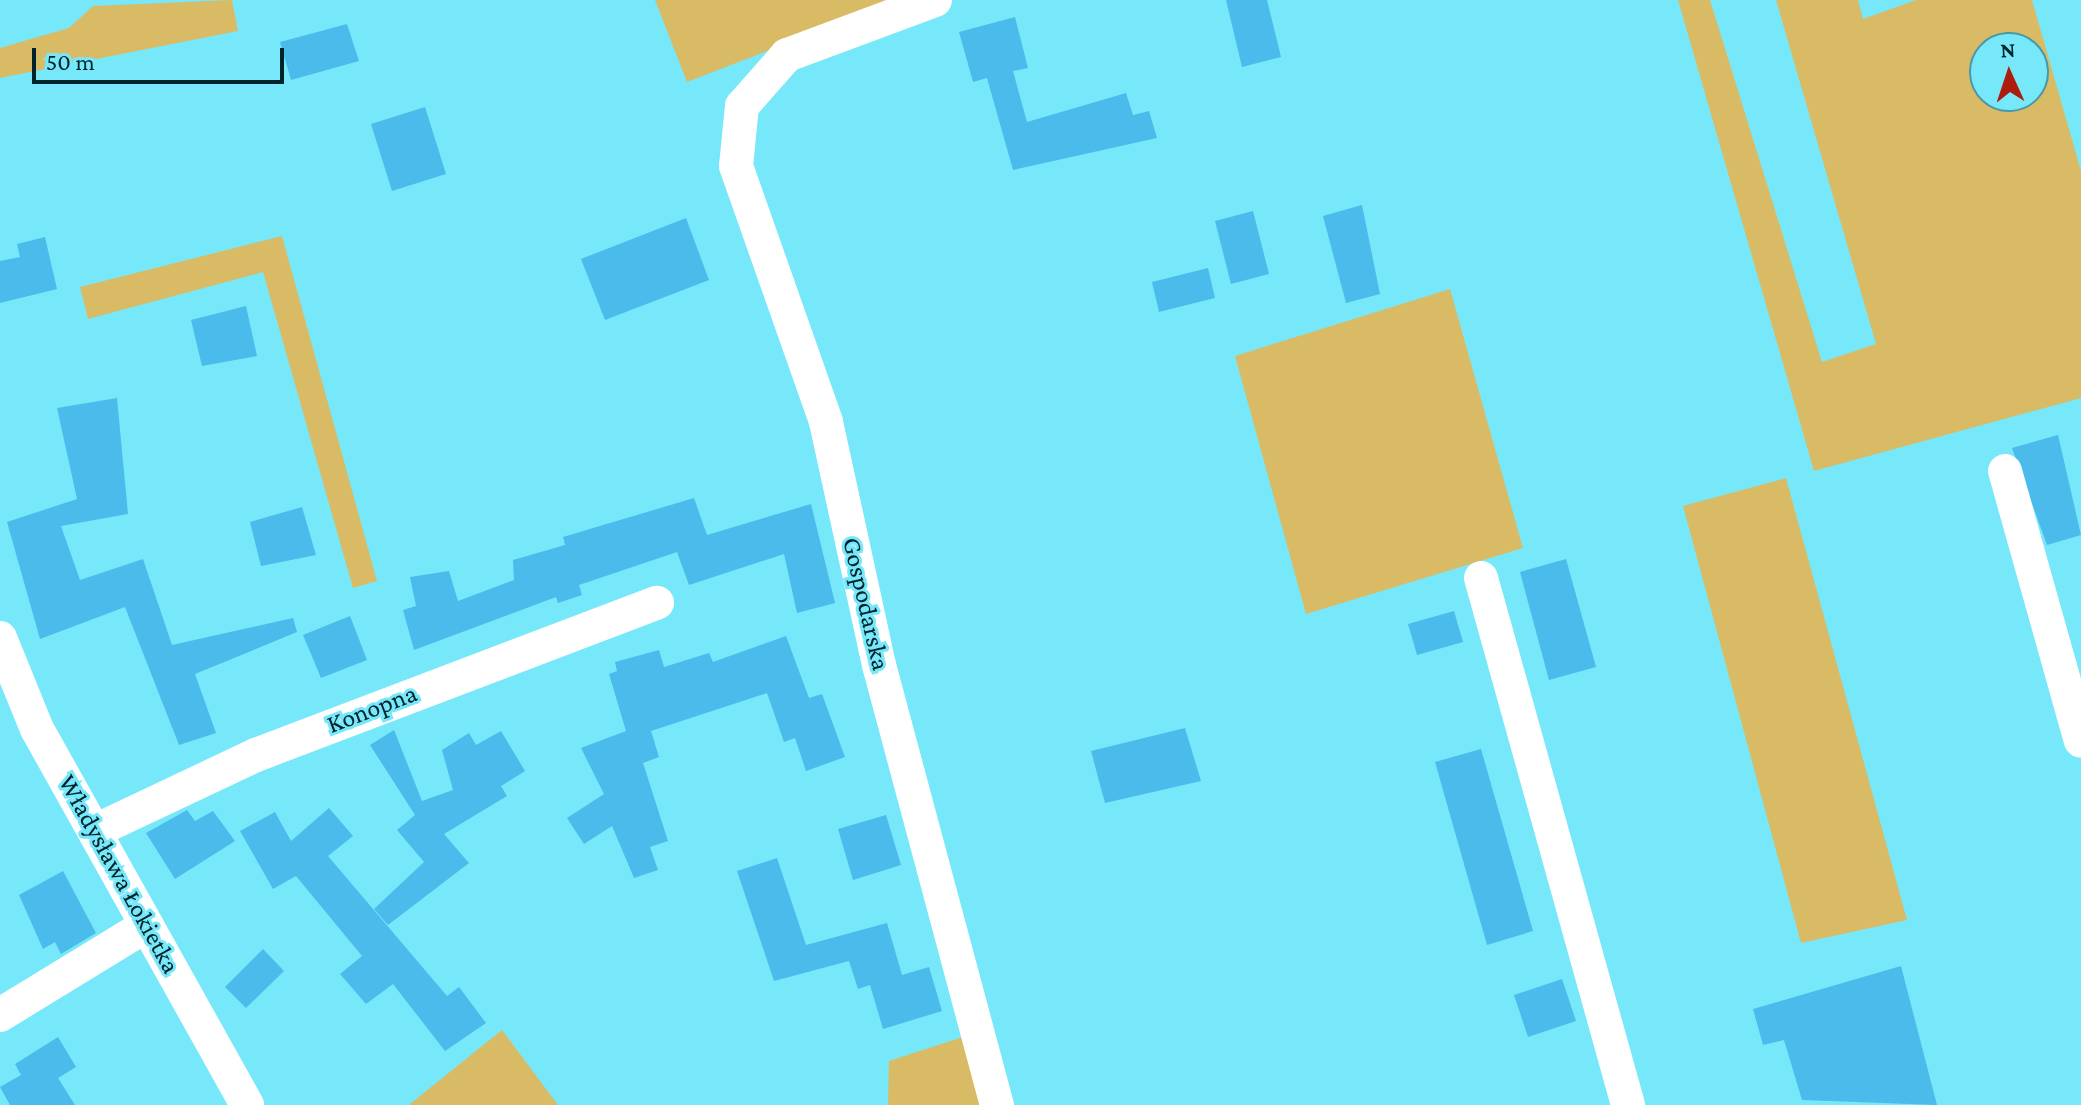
<!DOCTYPE html>
<html>
<head>
<meta charset="utf-8">
<style>
	body { margin:0 }
	#map { position:relative; width:2081px; height:1105px; overflow:hidden; background:#77e7fa; font-family:"Crimson Pro",serif }
	div>[style] { position:absolute }
	[style*='--x'] { left:calc(var(--x)*1px); top:calc(var(--y)*1px); width:calc(var(--w)*1px); rotate:calc(var(--a)*1deg) }
	.green>* { inset:0; background:#d9bb66 }
	.building>* { inset:0; background:#4bbbec }
	.minor>* { height:34px; margin:-17px; padding:0 17px; transform-origin:17px; border-radius:17px; background:#fff }
	span { translate:-50% -50%; white-space:nowrap; text-align:center; line-height:1.15; -webkit-text-stroke:6px #77e7fa; paint-order:stroke }
	.street-label { font-size:26px; color:#00242a }
	.north { position:absolute; left:1969px; top:32px; width:80px; height:80px; box-sizing:border-box; background:#77e7fa; border:2px solid #4799a7; border-radius:50%; rotate:357deg; font-size:22px; font-weight:700; line-height:32px; text-align:center; color:#00242a }
	.north::after { content:''; display:block; margin:auto; width:28px; height:36px; background:#ad1d0e; clip-path:polygon(50% 0,100% 100%,50% 72%,0 100%) }
	.scale { position:absolute; left:32px; top:48px; width:252px; height:36px; box-sizing:border-box; border:4px solid #00242a; border-top:0; padding-left:10px; font-size:24px; line-height:28px; white-space:nowrap; color:#00242a; -webkit-text-stroke:6px #77e7fa; paint-order:stroke }
</style>
</head>
<body>
<div id="map">
	<div class="green">
		<i style="clip-path:polygon(232px 0,238px 31px,0 78px,0 48px,69px 28px,93px 6px)"></i>
		<i style="clip-path:polygon(655px 0,890px 0,891px 3px,687px 82px)"></i>
		<i style="clip-path:polygon(evenodd,1678px 0,1710px 0,1822px 362px,1876px 344px,1776px 0,1858px 0,1863px 19px,1916px 0,2032px 0,2081px 171px,2081px 398px,1814px 471px,1678px 0,1985px 48px,2033px 48px,2033px 96px,1985px 96px,1985px 48px)"></i>
		<i style="clip-path:polygon(282px 236px,377px 581px,353px 588px,263px 272px,88px 319px,80px 287px)"></i>
		<i style="clip-path:polygon(1450px 289px,1523px 548px,1306px 614px,1235px 356px)"></i>
		<i style="clip-path:polygon(1786px 478px,1907px 920px,1801px 943px,1683px 506px)"></i>
		<i style="clip-path:polygon(502px 1030px,558px 1105px,410px 1105px,410px 1104px)"></i>
		<i style="clip-path:polygon(966px 1036px,988px 1105px,888px 1105px,889px 1061px)"></i>
	</div>
	<div class="building">
		<i style="clip-path:polygon(1226px 0,1267px 0,1281px 57px,1242px 67px)"></i>
		<i style="clip-path:polygon(1015px 17px,1028px 68px,1013px 71px,1027px 122px,1126px 93px,1133px 115px,1149px 111px,1157px 138px,1013px 170px,987px 78px,973px 82px,959px 32px)"></i>
		<i style="clip-path:polygon(347px 24px,359px 61px,291px 80px,280px 42px)"></i>
		<i style="clip-path:polygon(425px 107px,446px 174px,392px 191px,371px 124px)"></i>
		<i style="clip-path:polygon(1362px 205px,1380px 294px,1346px 303px,1323px 216px)"></i>
		<i style="clip-path:polygon(1253px 211px,1269px 274px,1231px 284px,1215px 221px)"></i>
		<i style="clip-path:polygon(686px 218px,709px 280px,605px 320px,581px 259px)"></i>
		<i style="clip-path:polygon(45px 237px,57px 289px,0 303px,0 261px,20px 257px,17px 244px)"></i>
		<i style="clip-path:polygon(1208px 268px,1215px 298px,1159px 312px,1152px 282px)"></i>
		<i style="clip-path:polygon(246px 306px,257px 356px,202px 366px,191px 320px)"></i>
		<i style="clip-path:polygon(117px 398px,128px 514px,61px 526px,80px 580px,143px 559px,172px 645px,293px 618px,297px 632px,195px 674px,216px 733px,179px 745px,125px 607px,40px 639px,7px 522px,77px 499px,57px 408px)"></i>
		<i style="clip-path:polygon(2058px 435px,2081px 535px,2047px 545px,2012px 448px)"></i>
		<i style="clip-path:polygon(694px 498px,707px 535px,811px 504px,835px 603px,797px 613px,784px 554px,689px 585px,677px 552px,579px 585px,582px 595px,558px 603px,556px 597px,414px 650px,403px 610px,416px 606px,410px 577px,449px 571px,458px 601px,514px 580px,513px 560px,565px 545px,563px 537px)"></i>
		<i style="clip-path:polygon(302px 507px,316px 555px,261px 566px,250px 522px)"></i>
		<i style="clip-path:polygon(1566px 559px,1596px 667px,1549px 680px,1520px 572px)"></i>
		<i style="clip-path:polygon(1454px 611px,1463px 642px,1417px 655px,1408px 624px)"></i>
		<i style="clip-path:polygon(350px 616px,367px 660px,321px 678px,303px 635px)"></i>
		<i style="clip-path:polygon(786px 636px,809px 698px,822px 694px,845px 757px,806px 771px,795px 738px,784px 742px,767px 693px,651px 731px,659px 757px,643px 763px,668px 841px,650px 847px,658px 870px,634px 878px,612px 826px,584px 844px,567px 818px,604px 794px,581px 748px,626px 731px,609px 674px,617px 671px,615px 662px,659px 650px,664px 667px,709px 653px,713px 662px)"></i>
		<i style="clip-path:polygon(1185px 728px,1201px 781px,1105px 803px,1091px 751px)"></i>
		<i style="clip-path:polygon(394px 730px,422px 801px,453px 790px,442px 750px,469px 733px,476px 745px,501px 731px,525px 771px,501px 786px,507px 796px,444px 834px,469px 863px,388px 925px,374px 909px,424px 862px,397px 830px,415px 815px,370px 745px)"></i>
		<i style="clip-path:polygon(1481px 749px,1533px 931px,1487px 945px,1435px 762px)"></i>
		<i style="clip-path:polygon(329px 808px,353px 836px,328px 856px,447px 996px,459px 987px,486px 1023px,445px 1051px,393px 984px,366px 1004px,340px 974px,362px 956px,296px 876px,273px 889px,240px 831px,275px 812px,291px 841px)"></i>
		<i style="clip-path:polygon(187px 810px,195px 821px,213px 811px,235px 841px,175px 879px,146px 833px)"></i>
		<i style="clip-path:polygon(886px 815px,901px 865px,853px 880px,838px 829px)"></i>
		<i style="clip-path:polygon(777px 858px,806px 945px,887px 923px,902px 975px,929px 967px,942px 1011px,883px 1029px,870px 985px,858px 989px,849px 961px,774px 981px,737px 871px)"></i>
		<i style="clip-path:polygon(63px 871px,96px 933px,61px 954px,55px 942px,43px 949px,19px 895px)"></i>
		<i style="clip-path:polygon(263px 949px,284px 971px,246px 1008px,225px 987px)"></i>
		<i style="clip-path:polygon(1901px 966px,1937px 1105px,1802px 1100px,1784px 1040px,1763px 1045px,1753px 1009px)"></i>
		<i style="clip-path:polygon(1562px 979px,1576px 1021px,1528px 1037px,1514px 995px)"></i>
		<i style="clip-path:polygon(58px 1037px,76px 1067px,58px 1078px,75px 1105px,10px 1105px,0 1087px,21px 1075px,15px 1064px)"></i>
	</div>
	<div class="minor">
		<i style="--x:935;--y:0;--w:158;--a:159.6"></i>
		<i style="--x:787;--y:55;--w:68;--a:131.4"></i>
		<i style="--x:742;--y:106;--w:60;--a:95.7"></i>
		<i style="--x:736;--y:166;--w:271;--a:70.6"></i>
		<i style="--x:826;--y:422;--w:249;--a:77.7"></i>
		<i style="--x:879;--y:665;--w:456;--a:75"></i>
		<i style="--x:2005;--y:471;--w:280;--a:74.3"></i>
		<i style="--x:1481;--y:578;--w:547;--a:74.41"></i>
		<i style="--x:0;--y:638;--w:98;--a:67.9"></i>
		<i style="--x:37;--y:729;--w:431;--a:60.8"></i>
		<i style="--x:95;--y:831;--w:178;--a:-25.3"></i>
		<i style="--x:256;--y:755;--w:429;--a:-20.8"></i>
		<i style="--x:0;--y:1015;--w:172;--a:-31.5"></i>
	</div>
	<div class="street-label">
		<span style="left:866px;top:604px;rotate:77deg">Gospodarska</span>
		<span style="left:372px;top:709px;rotate:-21deg">Konopna</span>
		<span style="left:119px;top:874px;rotate:61deg">Władysława Łokietka</span>
	</div>
	<div class="north">N</div>
	<div class="scale">50 m</div>
</div>
</body>
</html>
